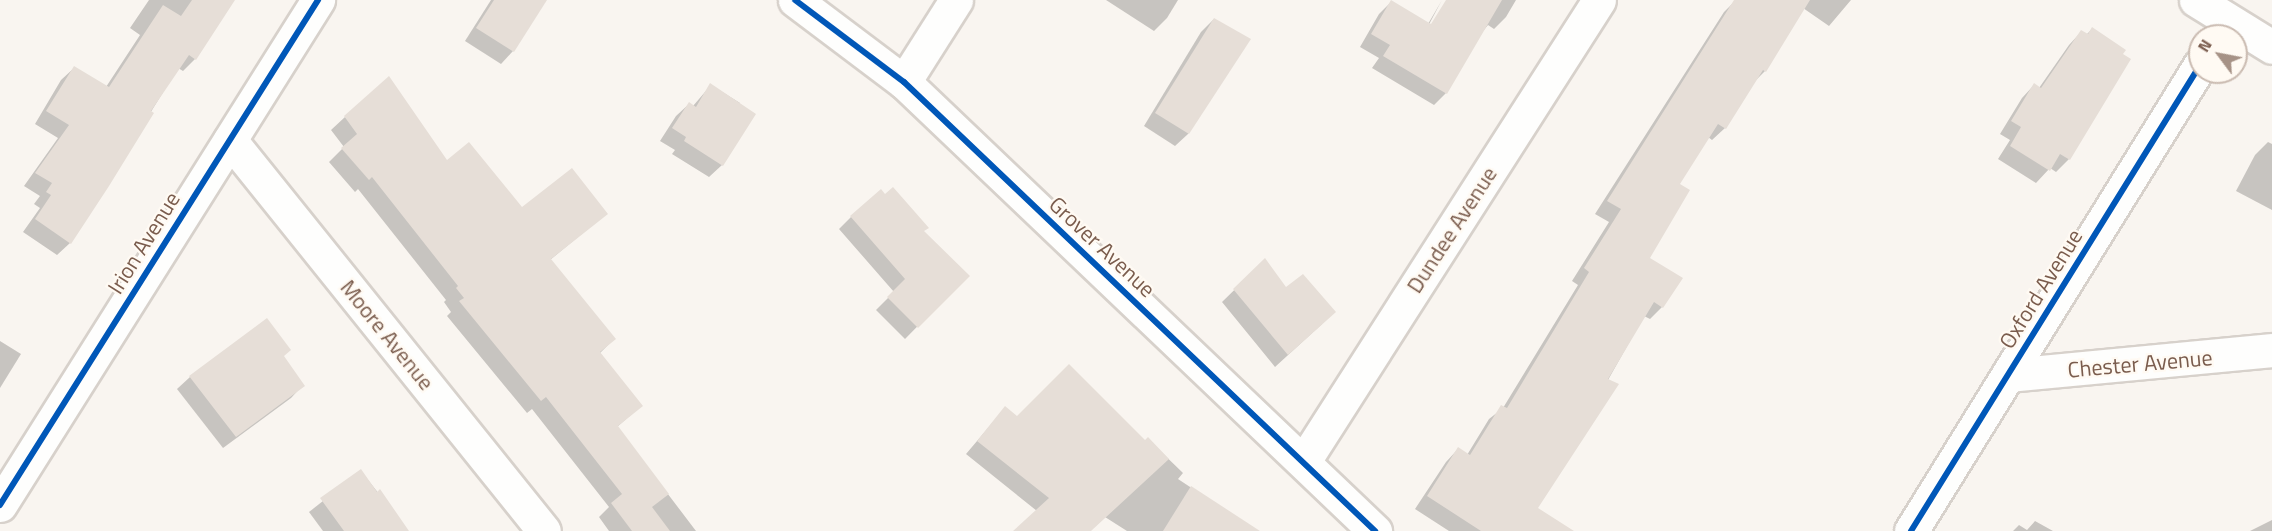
<!DOCTYPE html>
<html>
<head>
<meta charset="utf-8">
<style>
	body { margin:0 }
	#map { position:relative; width:2272px; height:531px; overflow:hidden; background:#f9f5f0; font-family:"Titillium Web",sans-serif }
	div>[style] { position:absolute }
	[style*='--x'] { left:calc(var(--x)*1px); top:calc(var(--y)*1px); width:calc(var(--w)*1px); rotate:calc(var(--a)*1deg) }
	.shadow>* { inset:0; background:#0003 }
	.building>* { inset:0; background:#e6ded7 }
	.roads { filter:drop-shadow(2px 0 #d7d1cb) drop-shadow(-2px 0 #d7d1cb) drop-shadow(0 2px #d7d1cb) drop-shadow(0 -2px #d7d1cb) }
	.minor>* { height:33px; margin:-16.5px; padding:0 16.5px; transform-origin:16.5px; border-radius:16.5px; background:#fefefd }
	.cycleway>* { height:6px; margin:-3px; padding:0 3px; transform-origin:3px; border-radius:3px; background:#0057b8 }
	span { translate:-50% -50%; white-space:nowrap; text-align:center; line-height:1.15; -webkit-text-stroke:4.5px #fffaf3; paint-order:stroke }
	.street-label { font-size:22px; color:#7a5c4d }
	.north { position:absolute; left:2188px; top:24px; width:60px; height:60px; box-sizing:border-box; background:#fffaf3; border:2px solid #cabbb1; border-radius:50%; rotate:302deg; font-size:16px; font-weight:700; line-height:24px; text-align:center; color:#7a5c4d }
	.north::after { content:''; display:block; margin:auto; width:21px; height:27px; background:#a69286; clip-path:polygon(50% 0,100% 100%,50% 72%,0 100%) }
</style>
</head>
<body>
<div id="map">
	<div class="shadow">
		<i style="clip-path:polygon(149px 0,233px 0,195px 59px,183px 71px,178px 68px,70px 243px,57px 255px,23px 232px,40px 208px,34px 204px,40px 196px,24px 186px,58px 138px,35px 124px,61px 80px,74px 68px,106px 87px,140px 35px,130px 28px)"></i>
		<i style="clip-path:polygon(491px 0,545px 0,513px 51px,501px 64px,465px 41px)"></i>
		<i style="clip-path:polygon(1106px 0,1178px 0,1167px 18px,1154px 31px)"></i>
		<i style="clip-path:polygon(1442px 0,1426px 30px,1429px 31px,1447px 0,1516px 0,1506px 17px,1494px 29px,1488px 25px,1479px 36px,1446px 93px,1434px 105px,1372px 68px,1379px 58px,1360px 47px,1379px 14px,1391px 2px,1428px 24px)"></i>
		<i style="clip-path:polygon(1736px 0,1851px 0,1829px 26px,1803px 8px,1765px 71px,1753px 83px,1725px 128px,1712px 140px,1708px 137px,1678px 185px,1648px 258px,1662px 307px,1650px 319px,1644px 316px,1536px 508px,1572px 531px,1449px 531px,1415px 509px,1446px 462px,1458px 449px,1467px 455px,1489px 419px,1503px 408px,1578px 285px,1572px 281px,1609px 222px,1595px 214px,1724px 12px)"></i>
		<i style="clip-path:polygon(1214px 19px,1249px 40px,1188px 134px,1175px 146px,1144px 126px,1201px 32px)"></i>
		<i style="clip-path:polygon(2092px 29px,2129px 60px,2069px 159px,2056px 172px,2050px 168px,2036px 183px,1998px 159px,2010px 140px,2000px 134px,2022px 98px,2034px 85px,2039px 88px,2069px 45px,2081px 32px,2086px 35px)"></i>
		<i style="clip-path:polygon(711px 85px,740px 103px,722px 165px,709px 177px,672px 154px,675px 150px,660px 141px,676px 116px,689px 104px,693px 106px)"></i>
		<i style="clip-path:polygon(345px 117px,447px 162px,522px 209px,606px 214px,550px 260px,614px 339px,600px 353px,641px 406px,617px 427px,696px 531px,609px 531px,599px 517px,609px 507px,532px 409px,527px 413px,447px 316px,451px 312px,444px 302px,446px 300px,358px 189px,355px 192px,329px 162px,344px 147px,331px 130px)"></i>
		<i style="clip-path:polygon(2268px 142px,2272px 144px,2272px 210px,2236px 191px,2255px 155px)"></i>
		<i style="clip-path:polygon(851px 217px,923px 232px,967px 276px,905px 339px,876px 310px,894px 292px,839px 229px)"></i>
		<i style="clip-path:polygon(1265px 260px,1285px 289px,1322px 324px,1275px 367px,1222px 302px)"></i>
		<i style="clip-path:polygon(0 341px,21px 354px,0 388px)"></i>
		<i style="clip-path:polygon(283px 357px,303px 385px,291px 398px,223px 448px,177px 389px,190px 377px)"></i>
		<i style="clip-path:polygon(1005px 408px,1017px 418px,1145px 442px,1148px 439px,1183px 473px,1178px 479px,1243px 522px,1237px 531px,1127px 531px,1105px 517px,1090px 531px,1015px 531px,1037px 511px,966px 454px)"></i>
		<i style="clip-path:polygon(361px 471px,408px 531px,323px 531px,309px 512px)"></i>
		<i style="clip-path:polygon(2272px 520px,2272px 531px,2250px 531px)"></i>
		<i style="clip-path:polygon(2035px 521px,2053px 531px,2013px 531px,2019px 525px,2027px 530px)"></i>
	</div>
	<div class="building">
		<i style="clip-path:polygon(192px 0,235px 0,196px 60px,189px 55px,151px 111px,154px 113px,109px 186px,71px 244px,35px 219px,51px 195px,46px 192px,52px 183px,35px 173px,69px 125px,46px 111px,74px 66px,109px 87px,163px 5px,181px 16px)"></i>
		<i style="clip-path:polygon(494px 0,547px 0,514px 52px,476px 28px)"></i>
		<i style="clip-path:polygon(1391px 0,1431px 24px,1446px 0,1502px 0,1447px 94px,1383px 56px,1390px 45px,1371px 34px)"></i>
		<i style="clip-path:polygon(1734px 0,1810px 0,1766px 72px,1763px 70px,1726px 129px,1718px 124px,1680px 184px,1690px 190px,1650px 258px,1683px 278px,1663px 308px,1654px 302px,1608px 379px,1619px 384px,1538px 508px,1574px 531px,1481px 531px,1427px 496px,1458px 447px,1470px 455px,1501px 405px,1507px 408px,1589px 272px,1584px 268px,1621px 209px,1607px 201px)"></i>
		<i style="clip-path:polygon(1214px 18px,1251px 39px,1189px 134px,1155px 113px)"></i>
		<i style="clip-path:polygon(2092px 27px,2126px 50px,2123px 54px,2131px 59px,2070px 160px,2060px 154px,2050px 171px,2010px 146px,2021px 127px,2011px 121px,2034px 83px,2041px 88px,2081px 30px,2088px 34px)"></i>
		<i style="clip-path:polygon(389px 76px,447px 160px,469px 142px,522px 207px,572px 168px,608px 214px,551px 259px,616px 339px,600px 352px,643px 406px,618px 426px,669px 494px,652px 507px,670px 531px,632px 531px,611px 503px,622px 494px,546px 397px,541px 401px,459px 301px,464px 298px,456px 288px,458px 286px,372px 177px,369px 180px,341px 148px,357px 134px,344px 116px)"></i>
		<i style="clip-path:polygon(710px 83px,756px 114px,723px 166px,684px 141px,686px 137px,672px 128px,689px 102px,696px 107px)"></i>
		<i style="clip-path:polygon(893px 187px,929px 228px,924px 231px,970px 276px,918px 328px,887px 297px,905px 279px,850px 216px,881px 189px,885px 194px)"></i>
		<i style="clip-path:polygon(1265px 258px,1286px 287px,1303px 274px,1336px 312px,1288px 355px,1233px 289px)"></i>
		<i style="clip-path:polygon(267px 318px,291px 350px,284px 356px,305px 386px,236px 437px,189px 376px)"></i>
		<i style="clip-path:polygon(1069px 364px,1145px 440px,1148px 437px,1169px 459px,1091px 531px,1013px 531px,1049px 498px,977px 441px,1005px 406px,1017px 416px)"></i>
		<i style="clip-path:polygon(361px 469px,377px 492px,380px 489px,409px 531px,344px 531px,320px 498px)"></i>
		<i style="clip-path:polygon(1191px 486px,1260px 531px,1163px 531px)"></i>
	</div>
	<div class="roads">
		<div class="minor">
			<i style="--x:795;--y:0;--w:136;--a:37"></i>
			<i style="--x:904;--y:82;--w:651;--a:43.63"></i>
			<i style="--x:2196;--y:0;--w:89;--a:31.7"></i>
			<i style="--x:904;--y:82;--w:97;--a:-57.6"></i>
			<i style="--x:230;--y:140;--w:501;--a:51.23"></i>
			<i style="--x:2008;--y:375;--w:265;--a:-5.4"></i>
			<i style="--x:1304;--y:461;--w:547;--a:-57.38"></i>
			<i style="--x:0;--y:505;--w:597;--a:-57.8"></i>
			<i style="--x:1911;--y:531;--w:548;--a:-58.19"></i>
		</div>
	</div>
	<div class="cycleway">
		<i style="--x:795;--y:0;--w:136;--a:37"></i>
		<i style="--x:904;--y:82;--w:651;--a:43.63"></i>
		<i style="--x:0;--y:505;--w:597;--a:-57.8"></i>
		<i style="--x:1911;--y:531;--w:548;--a:-58.19"></i>
	</div>
	<div class="street-label">
		<span style="left:1452px;top:230px;rotate:-57deg">Dundee Avenue</span>
		<span style="left:144px;top:243px;rotate:-58deg">Irion Avenue</span>
		<span style="left:1102px;top:247px;rotate:43deg">Grover Avenue</span>
		<span style="left:2041px;top:289px;rotate:-58deg">Oxford Avenue</span>
		<span style="left:387px;top:335px;rotate:51deg">Moore Avenue</span>
		<span style="left:2140px;top:364px;rotate:-5deg">Chester Avenue</span>
	</div>
	<div class="north">N</div>
</div>
</body>
</html>
